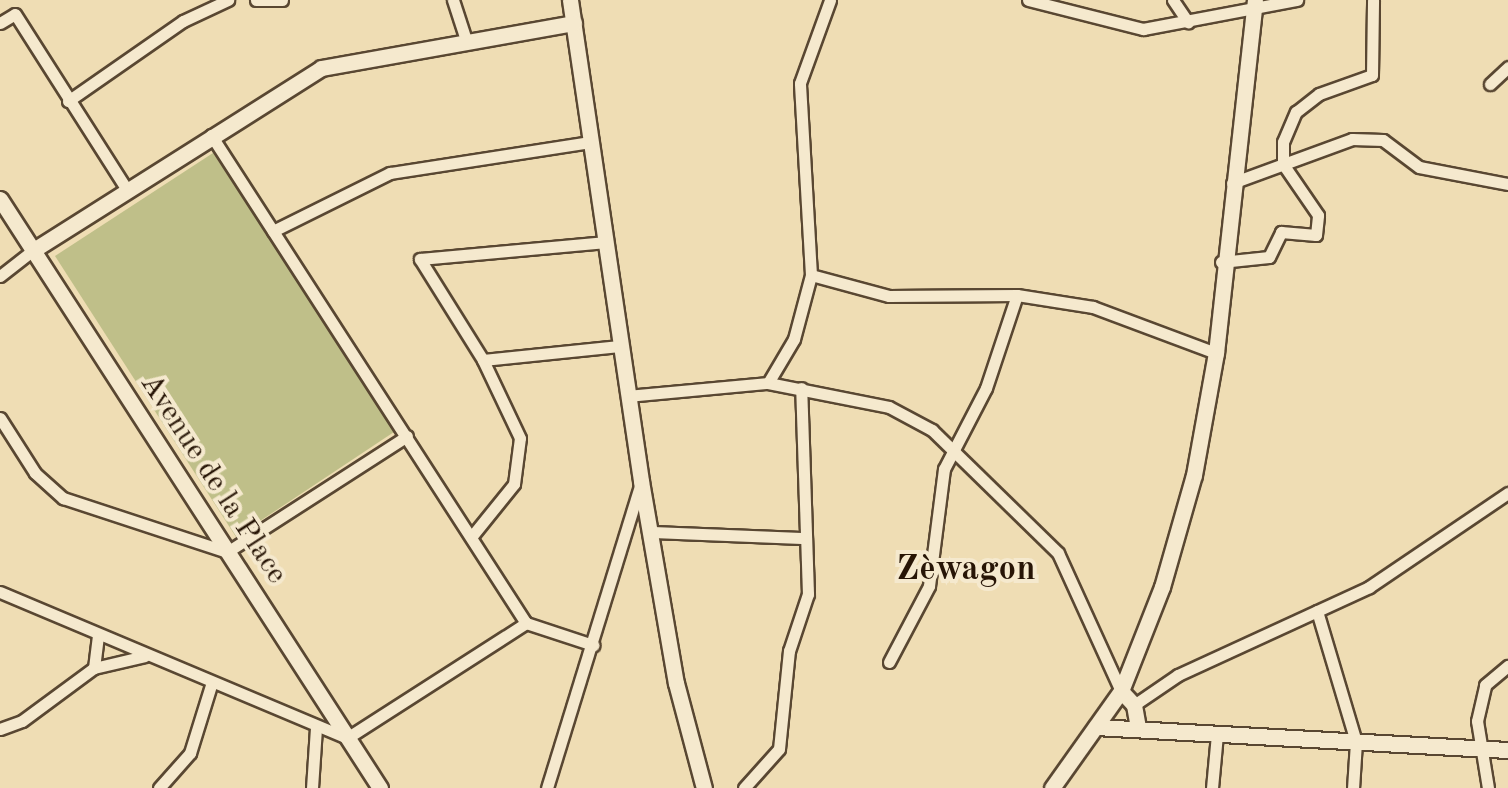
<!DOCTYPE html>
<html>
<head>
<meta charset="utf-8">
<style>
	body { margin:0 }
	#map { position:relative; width:1508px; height:788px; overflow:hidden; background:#efddb4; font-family:"Old Standard TT",serif }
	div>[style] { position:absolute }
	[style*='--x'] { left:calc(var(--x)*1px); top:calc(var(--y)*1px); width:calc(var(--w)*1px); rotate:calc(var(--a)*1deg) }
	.green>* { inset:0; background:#bfbf89 }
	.roads { filter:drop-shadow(2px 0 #594732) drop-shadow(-2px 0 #594732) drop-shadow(0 2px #594732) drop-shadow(0 -2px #594732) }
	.street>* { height:11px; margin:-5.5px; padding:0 5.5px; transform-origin:5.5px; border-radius:5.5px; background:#f5e9ce }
	.secondary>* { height:15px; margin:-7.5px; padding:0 7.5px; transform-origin:7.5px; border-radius:7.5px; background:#f5e9ce }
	span { translate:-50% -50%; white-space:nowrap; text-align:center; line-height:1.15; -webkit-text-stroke:8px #f5e9ce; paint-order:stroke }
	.street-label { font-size:30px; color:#271506 }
	.quarter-label { font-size:35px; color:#271506; font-weight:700 }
</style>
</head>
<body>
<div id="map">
	<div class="green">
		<i style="clip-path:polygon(213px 153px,397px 430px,236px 537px,55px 256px)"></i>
	</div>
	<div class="roads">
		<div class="street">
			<i style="--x:256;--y:0;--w:26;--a:0"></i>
			<i style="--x:453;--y:0;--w:42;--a:72"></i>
			<i style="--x:1028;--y:0;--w:119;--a:14.2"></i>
			<i style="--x:1143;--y:29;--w:157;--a:-10.7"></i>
			<i style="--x:1173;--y:0;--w:27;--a:56"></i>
			<i style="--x:0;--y:23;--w:17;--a:-31"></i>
			<i style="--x:15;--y:14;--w:209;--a:57.5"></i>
			<i style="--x:1490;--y:84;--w:25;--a:-43"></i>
			<i style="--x:68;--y:101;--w:140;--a:-34.8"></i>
			<i style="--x:183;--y:21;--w:50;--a:-25"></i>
			<i style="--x:211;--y:135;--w:581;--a:57.16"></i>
			<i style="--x:526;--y:623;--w:71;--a:18.2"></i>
			<i style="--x:1232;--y:183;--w:128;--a:-20.1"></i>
			<i style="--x:1352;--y:139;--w:31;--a:2"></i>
			<i style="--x:1383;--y:140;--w:45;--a:36.9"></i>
			<i style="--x:1419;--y:167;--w:91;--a:10.8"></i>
			<i style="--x:273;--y:231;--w:131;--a:-26.4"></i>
			<i style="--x:390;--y:173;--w:202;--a:-8.8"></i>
			<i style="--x:1221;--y:262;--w:48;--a:-5.9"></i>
			<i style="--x:1269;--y:257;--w:28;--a:-64"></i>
			<i style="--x:1281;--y:232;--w:35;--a:5"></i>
			<i style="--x:1316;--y:235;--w:20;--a:-84"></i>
			<i style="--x:1318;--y:215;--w:62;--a:-124.5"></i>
			<i style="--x:1283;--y:164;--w:22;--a:-90"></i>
			<i style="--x:1283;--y:142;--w:33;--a:-67"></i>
			<i style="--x:1296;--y:112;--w:29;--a:-38"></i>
			<i style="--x:1319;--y:94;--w:56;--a:-19.7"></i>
			<i style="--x:1372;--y:75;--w:75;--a:-89.2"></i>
			<i style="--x:811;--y:275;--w:81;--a:15.1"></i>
			<i style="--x:889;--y:296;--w:128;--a:-0.4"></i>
			<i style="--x:1017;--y:295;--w:77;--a:9"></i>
			<i style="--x:1093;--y:307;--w:131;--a:20.5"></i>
			<i style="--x:0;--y:276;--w:41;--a:-38"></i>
			<i style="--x:483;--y:360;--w:137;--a:-5.9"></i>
			<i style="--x:768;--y:383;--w:51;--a:-59.4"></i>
			<i style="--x:794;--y:339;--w:66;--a:-75.1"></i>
			<i style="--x:811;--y:275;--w:192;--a:-93.3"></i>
			<i style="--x:800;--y:83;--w:88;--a:-70.1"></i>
			<i style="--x:627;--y:396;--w:142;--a:-5.3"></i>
			<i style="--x:768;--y:383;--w:123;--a:11.2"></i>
			<i style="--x:889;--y:407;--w:49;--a:28.1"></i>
			<i style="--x:932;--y:430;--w:176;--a:44.3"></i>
			<i style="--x:1058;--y:553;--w:152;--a:65.5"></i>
			<i style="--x:0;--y:418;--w:65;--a:57.5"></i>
			<i style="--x:35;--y:473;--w:38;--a:42"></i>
			<i style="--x:63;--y:498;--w:173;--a:18.2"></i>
			<i style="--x:227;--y:552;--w:214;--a:-32.8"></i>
			<i style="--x:652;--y:532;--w:150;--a:2.3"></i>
			<i style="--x:472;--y:536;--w:67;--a:-51.1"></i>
			<i style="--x:514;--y:484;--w:46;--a:-82.6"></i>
			<i style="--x:520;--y:438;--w:86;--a:-115.4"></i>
			<i style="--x:483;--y:360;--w:119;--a:-122"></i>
			<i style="--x:420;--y:259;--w:187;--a:-5.2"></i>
			<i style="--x:0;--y:592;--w:376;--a:22.8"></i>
			<i style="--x:347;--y:738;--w:213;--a:-32.7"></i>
			<i style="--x:1317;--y:611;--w:137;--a:73.4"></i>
			<i style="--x:1356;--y:742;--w:46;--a:93.7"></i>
			<i style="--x:889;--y:662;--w:86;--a:-62.2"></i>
			<i style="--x:929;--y:586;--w:118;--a:-82.7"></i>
			<i style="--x:944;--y:469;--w:91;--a:-62.6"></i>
			<i style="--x:986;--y:388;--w:98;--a:-71.6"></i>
			<i style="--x:94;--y:668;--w:34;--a:-83"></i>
			<i style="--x:1134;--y:705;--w:53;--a:-34.3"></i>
			<i style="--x:1178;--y:675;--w:210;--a:-24.7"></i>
			<i style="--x:1369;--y:587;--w:168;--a:-34.1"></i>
			<i style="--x:0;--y:729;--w:23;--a:-20"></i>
			<i style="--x:22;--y:721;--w:89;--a:-36.4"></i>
			<i style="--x:94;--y:668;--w:52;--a:-13.2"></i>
			<i style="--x:159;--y:788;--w:47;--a:-48.5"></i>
			<i style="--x:190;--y:753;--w:74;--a:-72.8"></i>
			<i style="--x:312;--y:788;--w:61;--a:-86.2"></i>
			<i style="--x:547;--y:788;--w:317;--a:-72.9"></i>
			<i style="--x:744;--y:788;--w:52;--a:-48.1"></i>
			<i style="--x:779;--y:749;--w:99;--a:-84.2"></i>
			<i style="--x:789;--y:651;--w:60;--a:-71.6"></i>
			<i style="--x:808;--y:594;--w:206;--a:-91.9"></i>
			<i style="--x:1212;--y:788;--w:54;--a:-84.7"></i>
			<i style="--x:1488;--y:788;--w:68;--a:-99.3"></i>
			<i style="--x:1477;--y:721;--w:37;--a:-77"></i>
			<i style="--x:1485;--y:685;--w:30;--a:-40"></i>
		</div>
		<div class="secondary">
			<i style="--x:570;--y:0;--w:486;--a:81.6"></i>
			<i style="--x:641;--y:481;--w:205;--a:80.2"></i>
			<i style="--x:676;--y:683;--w:109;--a:75.1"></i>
			<i style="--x:0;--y:199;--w:701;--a:57.17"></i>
			<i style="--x:32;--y:251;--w:342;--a:-32.3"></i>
			<i style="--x:321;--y:68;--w:257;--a:-10.1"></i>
			<i style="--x:1121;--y:691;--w:19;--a:47"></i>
			<i style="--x:1134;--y:705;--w:22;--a:80"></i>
			<i style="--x:1096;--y:727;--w:413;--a:3.2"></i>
			<i style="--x:1052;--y:788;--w:119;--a:-54.6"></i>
			<i style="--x:1121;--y:691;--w:112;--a:-68.5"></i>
			<i style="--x:1162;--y:587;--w:116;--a:-74.1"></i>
			<i style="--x:1194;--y:475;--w:124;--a:-79.8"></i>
			<i style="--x:1216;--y:353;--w:355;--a:-83.7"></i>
		</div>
	</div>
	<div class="street-label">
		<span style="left:213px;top:479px;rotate:57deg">Avenue de la Place</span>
	</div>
	<div class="quarter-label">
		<span style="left:966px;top:570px">Zèwagon</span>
	</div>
</div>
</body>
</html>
